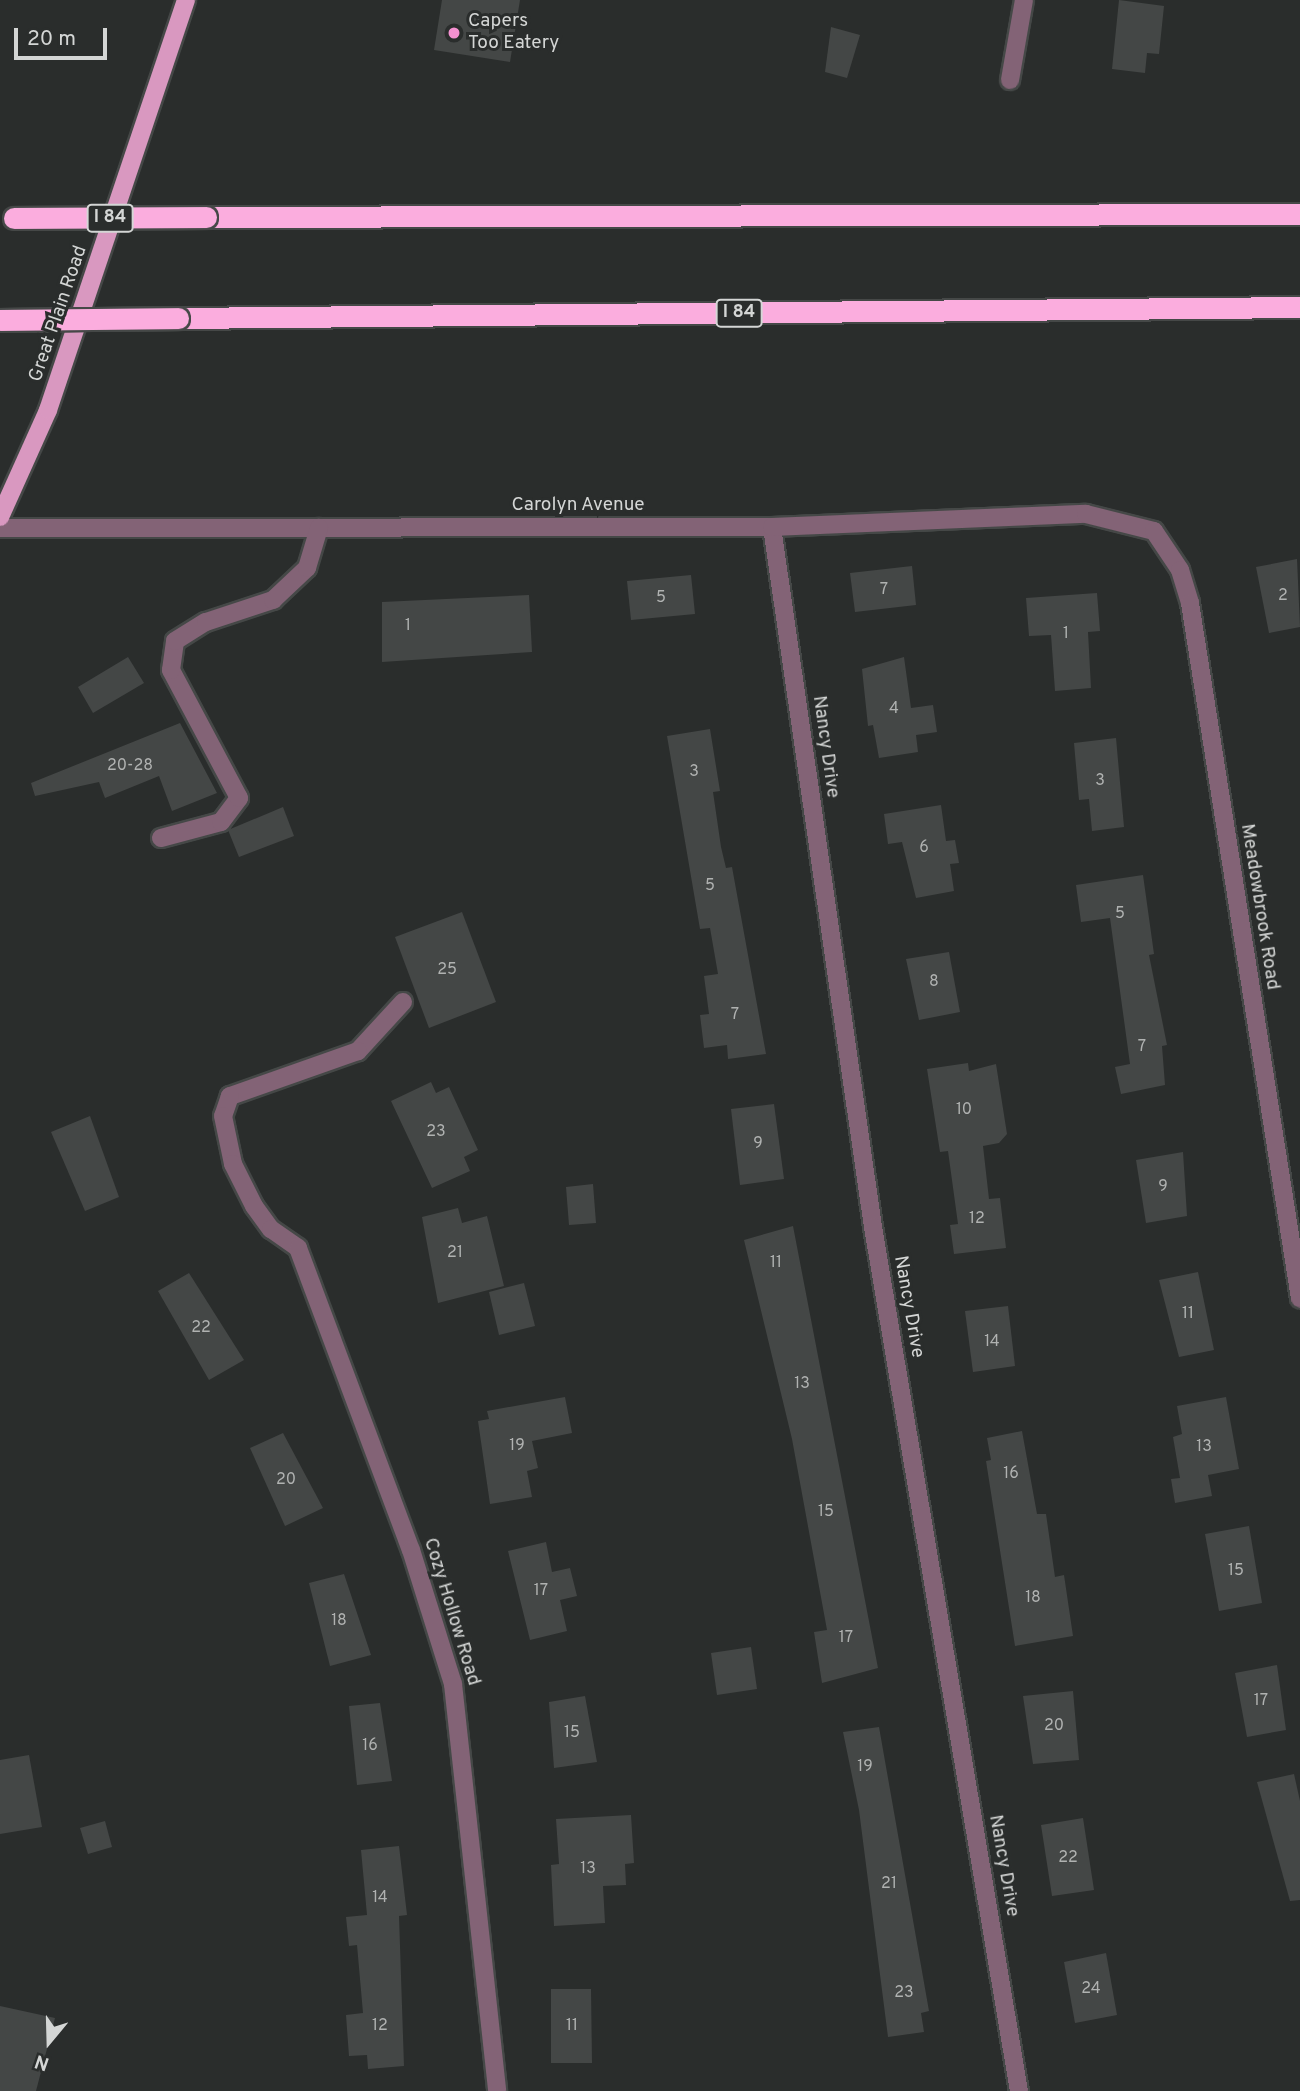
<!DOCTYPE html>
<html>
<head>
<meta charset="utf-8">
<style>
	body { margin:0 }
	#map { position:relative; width:1300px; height:2091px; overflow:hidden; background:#2a2d2c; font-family:Overpass,sans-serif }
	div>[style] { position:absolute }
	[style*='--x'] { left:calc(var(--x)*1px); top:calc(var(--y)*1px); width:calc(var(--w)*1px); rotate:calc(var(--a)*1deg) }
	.building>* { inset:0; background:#444746 }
	.roads { filter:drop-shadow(2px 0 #454847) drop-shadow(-2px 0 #454847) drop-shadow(0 2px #454847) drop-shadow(0 -2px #454847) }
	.minor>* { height:18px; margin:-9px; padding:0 9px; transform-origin:9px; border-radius:9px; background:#836376 }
	.major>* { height:18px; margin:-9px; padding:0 9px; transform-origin:9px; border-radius:9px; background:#d998c0 }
	.highway>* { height:21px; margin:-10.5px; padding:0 10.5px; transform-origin:10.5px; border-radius:10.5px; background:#fbadde }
	.bridges { filter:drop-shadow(2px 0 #454847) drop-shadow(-2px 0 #454847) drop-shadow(0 2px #454847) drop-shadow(0 -2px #454847) }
	.highway-bridge>* { height:21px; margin:-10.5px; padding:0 10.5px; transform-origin:10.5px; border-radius:10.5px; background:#fbadde }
	.dots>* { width:19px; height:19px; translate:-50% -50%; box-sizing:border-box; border:4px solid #2a2d2c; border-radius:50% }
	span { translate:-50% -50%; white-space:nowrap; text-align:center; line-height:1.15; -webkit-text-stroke:6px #2a2d2c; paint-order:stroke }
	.number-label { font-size:16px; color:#b0b2b1 }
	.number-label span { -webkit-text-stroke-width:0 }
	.shield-label span { padding:2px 5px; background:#2a2d2c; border:2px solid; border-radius:5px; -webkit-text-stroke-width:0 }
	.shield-label { font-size:18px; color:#d4d6d5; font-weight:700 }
	.poi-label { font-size:19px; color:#d4d6d5 }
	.left { translate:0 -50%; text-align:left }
	.street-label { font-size:19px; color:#d4d6d5 }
	.north { position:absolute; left:14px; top:2007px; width:70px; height:70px; -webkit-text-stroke:5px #2a2d2c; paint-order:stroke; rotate:199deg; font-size:19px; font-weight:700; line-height:28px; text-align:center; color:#d4d6d5 }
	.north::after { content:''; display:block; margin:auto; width:24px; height:32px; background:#d4d6d5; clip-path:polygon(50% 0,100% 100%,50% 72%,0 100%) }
	.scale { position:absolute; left:14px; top:28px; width:93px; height:32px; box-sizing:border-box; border:4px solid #d4d6d5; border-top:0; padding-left:9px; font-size:21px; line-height:24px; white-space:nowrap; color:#d4d6d5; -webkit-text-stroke:5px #2a2d2c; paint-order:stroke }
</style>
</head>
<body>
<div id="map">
	<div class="building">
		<i style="clip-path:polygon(442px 0,520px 0,510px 62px,434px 50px)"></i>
		<i style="clip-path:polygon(1119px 0,1164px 6px,1159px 54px,1147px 53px,1145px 73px,1112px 69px)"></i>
		<i style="clip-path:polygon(831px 27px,860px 35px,847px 78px,825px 72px)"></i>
		<i style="clip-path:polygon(1297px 559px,1300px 627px,1269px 633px,1256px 567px)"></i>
		<i style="clip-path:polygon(912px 566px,916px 605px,855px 612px,850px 573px)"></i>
		<i style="clip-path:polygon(691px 575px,695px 614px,631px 620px,627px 581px)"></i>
		<i style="clip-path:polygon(1097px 593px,1100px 631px,1088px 632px,1091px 688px,1055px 691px,1051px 635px,1029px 636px,1026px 598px)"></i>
		<i style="clip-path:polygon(529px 595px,532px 652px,382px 662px,382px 602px)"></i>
		<i style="clip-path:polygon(128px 657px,144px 683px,93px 713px,78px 687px)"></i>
		<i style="clip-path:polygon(904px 657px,911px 708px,933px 705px,937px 732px,916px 735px,918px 752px,879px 758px,873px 725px,868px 726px,862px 669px)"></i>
		<i style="clip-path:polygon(180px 723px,217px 793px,172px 811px,159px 776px,105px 798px,99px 782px,35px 796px,31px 783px)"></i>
		<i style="clip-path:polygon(710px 729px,720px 791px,713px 792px,721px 847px,726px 868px,732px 867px,766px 1054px,728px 1059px,727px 1045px,704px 1048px,700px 1015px,709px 1014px,704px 976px,718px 974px,710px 928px,700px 929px,667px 736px)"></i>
		<i style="clip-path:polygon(1116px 738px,1124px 827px,1092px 831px,1089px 799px,1079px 800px,1074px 743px)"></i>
		<i style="clip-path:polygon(941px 805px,946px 841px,955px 840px,959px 863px,950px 864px,954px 891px,916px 898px,902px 842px,888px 844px,884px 814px)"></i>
		<i style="clip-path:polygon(283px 807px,294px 836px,239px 857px,228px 830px)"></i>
		<i style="clip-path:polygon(1143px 875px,1154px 954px,1149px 955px,1167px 1045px,1162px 1046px,1165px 1085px,1121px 1094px,1115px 1067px,1130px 1064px,1110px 918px,1081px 922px,1076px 885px)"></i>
		<i style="clip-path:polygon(462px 912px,496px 1002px,429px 1028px,395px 937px)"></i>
		<i style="clip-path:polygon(949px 952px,960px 1012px,919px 1020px,906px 959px)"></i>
		<i style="clip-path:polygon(968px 1063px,969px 1071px,996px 1064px,1007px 1134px,999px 1143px,983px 1146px,989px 1199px,1000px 1198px,1006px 1248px,954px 1254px,950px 1225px,958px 1224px,948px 1151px,940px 1152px,927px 1069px)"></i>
		<i style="clip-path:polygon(431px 1082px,436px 1093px,449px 1087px,478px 1150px,464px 1157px,470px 1171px,432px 1188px,391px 1101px)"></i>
		<i style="clip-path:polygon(774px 1104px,784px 1179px,740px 1185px,731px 1109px)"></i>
		<i style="clip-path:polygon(90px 1116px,119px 1197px,85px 1211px,51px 1132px)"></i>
		<i style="clip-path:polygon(1183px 1152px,1187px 1216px,1146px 1223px,1136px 1160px)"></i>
		<i style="clip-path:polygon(593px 1184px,596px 1223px,569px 1225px,566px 1187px)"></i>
		<i style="clip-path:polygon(458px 1208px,462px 1223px,487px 1216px,504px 1286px,438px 1303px,422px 1217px)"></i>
		<i style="clip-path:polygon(793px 1226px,878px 1668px,822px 1683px,814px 1632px,827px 1630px,792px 1439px,744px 1240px)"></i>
		<i style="clip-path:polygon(1198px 1272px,1214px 1350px,1179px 1357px,1159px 1280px)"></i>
		<i style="clip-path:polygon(189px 1273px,244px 1360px,209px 1380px,158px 1291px)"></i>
		<i style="clip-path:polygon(524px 1283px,535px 1326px,499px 1335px,489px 1292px)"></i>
		<i style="clip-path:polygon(1008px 1306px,1015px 1366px,973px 1372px,965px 1311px)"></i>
		<i style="clip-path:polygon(565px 1397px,572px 1433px,532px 1441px,538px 1468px,527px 1471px,532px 1497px,490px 1504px,478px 1421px,489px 1419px,487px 1411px)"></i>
		<i style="clip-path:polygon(1226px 1397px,1239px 1469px,1208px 1475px,1212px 1496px,1175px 1503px,1171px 1479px,1180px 1478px,1173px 1437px,1182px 1434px,1177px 1406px)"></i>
		<i style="clip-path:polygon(1022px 1431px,1037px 1514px,1046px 1514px,1055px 1577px,1064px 1575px,1073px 1636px,1015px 1646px,986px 1461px,991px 1460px,987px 1438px)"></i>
		<i style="clip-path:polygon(283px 1433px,323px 1508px,285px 1526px,250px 1448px)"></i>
		<i style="clip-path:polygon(1249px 1526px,1262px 1603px,1219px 1611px,1205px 1534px)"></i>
		<i style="clip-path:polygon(546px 1542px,552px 1572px,570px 1568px,577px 1596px,560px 1600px,567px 1631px,530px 1640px,508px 1551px)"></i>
		<i style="clip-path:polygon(344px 1574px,371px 1655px,330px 1666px,309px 1583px)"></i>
		<i style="clip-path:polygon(751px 1647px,757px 1689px,717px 1695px,711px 1653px)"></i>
		<i style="clip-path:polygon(1277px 1665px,1286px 1730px,1247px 1737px,1235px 1673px)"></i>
		<i style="clip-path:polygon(1073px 1691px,1079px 1760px,1033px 1764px,1023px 1696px)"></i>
		<i style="clip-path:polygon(585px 1696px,597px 1762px,554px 1768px,549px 1702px)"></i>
		<i style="clip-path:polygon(380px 1703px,392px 1781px,357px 1785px,349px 1706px)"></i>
		<i style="clip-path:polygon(879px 1727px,929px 2011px,921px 2013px,924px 2032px,888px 2037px,859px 1810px,843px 1732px)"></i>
		<i style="clip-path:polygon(29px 1755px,42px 1827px,0 1834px,0 1760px)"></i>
		<i style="clip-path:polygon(1294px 1774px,1300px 1801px,1300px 1900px,1290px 1901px,1257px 1782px)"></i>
		<i style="clip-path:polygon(631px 1815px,634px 1863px,625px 1864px,626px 1885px,603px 1886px,605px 1923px,554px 1926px,551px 1865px,559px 1864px,556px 1819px)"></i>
		<i style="clip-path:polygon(1083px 1818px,1094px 1890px,1052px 1896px,1041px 1825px)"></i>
		<i style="clip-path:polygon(105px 1821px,112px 1847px,88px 1854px,80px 1828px)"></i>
		<i style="clip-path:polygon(399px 1846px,407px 1915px,399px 1916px,404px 2066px,368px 2069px,367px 2055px,349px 2056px,346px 2015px,363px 2013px,357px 1945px,349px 1946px,346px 1917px,367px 1915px,361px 1850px)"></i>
		<i style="clip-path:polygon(1106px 1953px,1117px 2015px,1075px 2023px,1064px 1962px)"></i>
		<i style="clip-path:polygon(551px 1989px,591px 1989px,592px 2063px,551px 2063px)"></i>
		<i style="clip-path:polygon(0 2006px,55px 2018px,36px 2091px,0 2091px)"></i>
	</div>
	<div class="roads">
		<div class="minor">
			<i style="--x:1010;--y:80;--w:81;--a:-80.1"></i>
			<i style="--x:772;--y:527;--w:707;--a:81.79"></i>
			<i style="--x:873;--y:1227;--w:876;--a:80.41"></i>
			<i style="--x:0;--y:528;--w:772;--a:-0.07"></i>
			<i style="--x:772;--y:527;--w:314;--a:-2.4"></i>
			<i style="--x:1086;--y:514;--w:70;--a:14"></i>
			<i style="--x:1154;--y:531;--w:47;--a:56.3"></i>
			<i style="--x:1180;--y:570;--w:34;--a:73"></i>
			<i style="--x:1190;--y:603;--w:704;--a:81.01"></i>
			<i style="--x:161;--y:838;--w:62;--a:-14.9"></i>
			<i style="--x:221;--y:822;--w:30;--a:-53"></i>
			<i style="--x:239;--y:798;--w:145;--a:-118"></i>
			<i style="--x:171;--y:670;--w:29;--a:-82"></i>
			<i style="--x:175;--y:641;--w:36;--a:-32"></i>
			<i style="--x:206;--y:622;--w:71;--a:-18.2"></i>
			<i style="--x:273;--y:600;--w:47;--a:-43.3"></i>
			<i style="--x:307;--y:568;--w:42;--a:-73.3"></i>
			<i style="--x:403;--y:1002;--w:67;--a:132.6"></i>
			<i style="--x:358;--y:1051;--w:136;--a:160.6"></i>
			<i style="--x:230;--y:1096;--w:21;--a:109"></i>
			<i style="--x:223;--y:1116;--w:49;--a:78.2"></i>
			<i style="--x:233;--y:1164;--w:47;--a:63.4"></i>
			<i style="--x:254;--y:1206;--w:29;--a:54"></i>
			<i style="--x:271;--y:1229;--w:33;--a:35"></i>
			<i style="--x:298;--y:1248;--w:322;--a:69.5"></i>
			<i style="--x:411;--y:1550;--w:140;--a:72.6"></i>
			<i style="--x:453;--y:1684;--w:409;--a:83.8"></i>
		</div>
		<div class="major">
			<i style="--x:0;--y:517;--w:117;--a:-65.8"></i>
			<i style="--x:48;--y:410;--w:433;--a:-71.4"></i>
		</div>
		<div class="highway">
			<i style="--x:206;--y:217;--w:1094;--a:-0.16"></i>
			<i style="--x:178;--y:318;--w:1122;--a:-0.56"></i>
		</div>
	</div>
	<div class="bridges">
		<div class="highway-bridge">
			<i style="--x:14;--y:218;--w:192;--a:-0.3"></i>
			<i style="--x:0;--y:320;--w:178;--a:-0.6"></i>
		</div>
	</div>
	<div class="dots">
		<i style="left:454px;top:33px;background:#f591d1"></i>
	</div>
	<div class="number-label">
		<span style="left:884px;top:590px">7</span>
		<span style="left:1283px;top:596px">2</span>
		<span style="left:661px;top:598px">5</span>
		<span style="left:408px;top:626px">1</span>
		<span style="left:1066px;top:634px">1</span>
		<span style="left:894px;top:709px">4</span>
		<span style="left:130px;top:766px">20-28</span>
		<span style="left:694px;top:772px">3</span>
		<span style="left:1100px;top:781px">3</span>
		<span style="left:924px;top:848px">6</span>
		<span style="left:710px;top:886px">5</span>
		<span style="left:1120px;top:914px">5</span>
		<span style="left:447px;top:970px">25</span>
		<span style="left:934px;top:982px">8</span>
		<span style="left:735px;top:1015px">7</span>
		<span style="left:1142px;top:1047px">7</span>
		<span style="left:964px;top:1110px">10</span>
		<span style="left:436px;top:1132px">23</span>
		<span style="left:758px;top:1144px">9</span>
		<span style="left:1163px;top:1187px">9</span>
		<span style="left:977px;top:1219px">12</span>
		<span style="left:455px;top:1253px">21</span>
		<span style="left:776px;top:1263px">11</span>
		<span style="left:1188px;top:1314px">11</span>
		<span style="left:201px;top:1328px">22</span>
		<span style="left:992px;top:1342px">14</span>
		<span style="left:802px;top:1384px">13</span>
		<span style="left:517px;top:1446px">19</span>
		<span style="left:1204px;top:1447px">13</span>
		<span style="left:1011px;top:1474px">16</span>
		<span style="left:286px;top:1480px">20</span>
		<span style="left:826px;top:1512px">15</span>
		<span style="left:1236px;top:1571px">15</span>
		<span style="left:541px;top:1591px">17</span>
		<span style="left:1033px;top:1598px">18</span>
		<span style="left:339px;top:1621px">18</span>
		<span style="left:846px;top:1638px">17</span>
		<span style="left:1261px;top:1701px">17</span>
		<span style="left:1054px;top:1726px">20</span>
		<span style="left:572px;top:1733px">15</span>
		<span style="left:370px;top:1746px">16</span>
		<span style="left:865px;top:1767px">19</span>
		<span style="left:1068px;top:1858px">22</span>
		<span style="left:588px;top:1869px">13</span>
		<span style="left:889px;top:1884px">21</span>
		<span style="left:380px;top:1898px">14</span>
		<span style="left:1091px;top:1989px">24</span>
		<span style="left:904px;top:1993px">23</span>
		<span style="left:380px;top:2026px">12</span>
		<span style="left:572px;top:2026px">11</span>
	</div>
	<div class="shield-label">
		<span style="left:110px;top:218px">I 84</span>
		<span style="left:739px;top:313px">I 84</span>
	</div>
	<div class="poi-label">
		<span class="left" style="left:468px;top:33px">Capers<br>Too Eatery</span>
	</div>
	<div class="street-label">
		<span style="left:59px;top:314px;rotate:-71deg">Great Plain Road</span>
		<span style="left:578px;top:506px">Carolyn Avenue</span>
		<span style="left:825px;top:747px;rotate:82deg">Nancy Drive</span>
		<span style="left:1259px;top:907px;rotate:81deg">Meadowbrook Road</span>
		<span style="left:908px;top:1307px;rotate:80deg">Nancy Drive</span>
		<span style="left:451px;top:1612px;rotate:73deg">Cozy Hollow Road</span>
		<span style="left:1003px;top:1866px;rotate:80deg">Nancy Drive</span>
	</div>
	<div class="north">N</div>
	<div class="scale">20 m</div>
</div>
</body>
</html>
